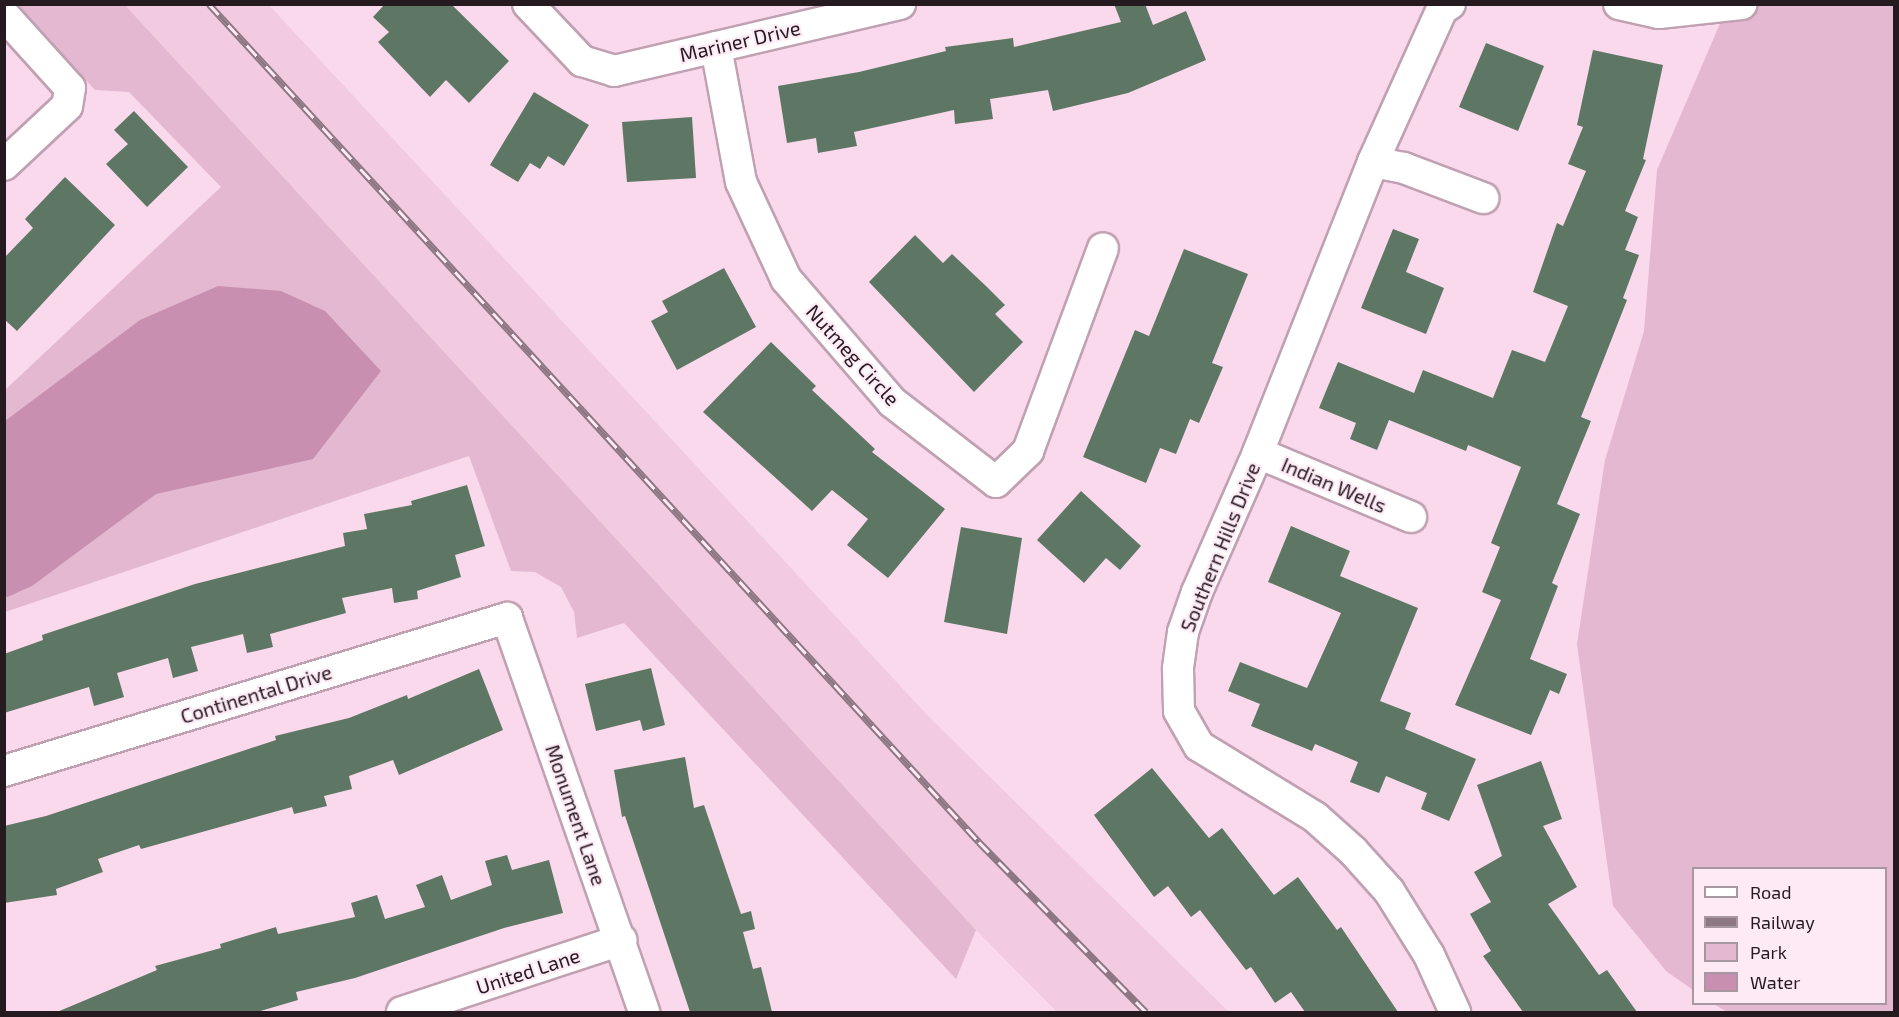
<!DOCTYPE html>
<html>
<head>
<meta charset="utf-8">
<style>
	body { margin:0 }
	#map { position:relative; width:1899px; height:1017px; overflow:hidden; background:#f9d9eb; font-family:"Exo 2",sans-serif }
	div>[style] { position:absolute }
	[style*='--x'] { left:calc(var(--x)*1px); top:calc(var(--y)*1px); width:calc(var(--w)*1px); rotate:calc(var(--a)*1deg) }
	.built>* { inset:0; background:#f3cbe1 }
	.green>* { inset:0; background:#e4b8d1 }
	.water>* { inset:0; background:#c88fb0 }
	.building>* { inset:0; background:#5e7764 }
	.roads { filter:drop-shadow(2px 0 #c0a1b2) drop-shadow(-2px 0 #c0a1b2) drop-shadow(0 2px #c0a1b2) drop-shadow(0 -2px #c0a1b2) }
	.street>* { height:30px; margin:-15px; padding:0 15px; transform-origin:15px; border-radius:15px; background:#fff }
	.rail>* { height:7px; margin-top:-3.5px; transform-origin:0; background:repeating-linear-gradient(90deg,#feeaf5 0 14px,#8c7783 0 28px); box-sizing:border-box; border-block:2px solid #8c7783 }
	span { translate:-50% -50%; white-space:nowrap; text-align:center; line-height:1.15; -webkit-text-stroke:4.5px #feeaf5; paint-order:stroke }
	.street-label { font-size:20px; color:#251a20 }
	.frame { position:absolute; inset:0; border:6px solid #251a20; pointer-events:none }
	.legend { position:absolute; left:1692px; top:867px; width:195px; height:138px; box-sizing:border-box; background:#feeaf5; border:2px solid #a797a0; margin:0; padding:8px 10px; list-style:none; font-size:18px; color:#251a20 }
	.legend li { display:flex; align-items:center; gap:12px; height:30px }
	.legend b { width:30px; border:2px solid #a797a0 }
</style>
</head>
<body>
<div id="map">
	<div class="built">
		<i style="clip-path:polygon(125px 5px,269px 5px,929px 717px,1229px 1012px,1057px 1012px,976px 930px)"></i>
	</div>
	<div class="green">
		<i style="clip-path:polygon(16px 5px,125px 5px,976px 930px,956px 979px,624px 623px,577px 638px,574px 612px,561px 587px,535px 572px,511px 571px,469px 456px,5px 612px,5px 390px,221px 187px,129px 92px,95px 90px)"></i>
		<i style="clip-path:polygon(1728px 5px,1894px 5px,1894px 1012px,1727px 1012px,1714px 1004px,1886px 1004px,1886px 868px,1694px 868px,1693px 990px,1666px 971px,1613px 906px,1577px 644px,1605px 460px,1644px 331px,1657px 170px)"></i>
	</div>
	<div class="water">
		<i style="clip-path:polygon(218px 286px,281px 291px,325px 311px,381px 371px,313px 459px,156px 494px,32px 586px,5px 598px,5px 421px,140px 320px)"></i>
	</div>
	<div class="building">
		<i style="clip-path:polygon(385px 4px,451px 4px,509px 61px,469px 103px,446px 80px,430px 97px,378px 42px,389px 32px,373px 17px)"></i>
		<i style="clip-path:polygon(1114px 4px,1145px 4px,1153px 25px,1186px 11px,1206px 60px,1128px 93px,1053px 111px,1048px 90px,990px 99px,993px 119px,955px 124px,954px 110px,854px 132px,857px 146px,818px 153px,816px 138px,787px 143px,778px 86px,859px 72px,946px 51px,945px 47px,1013px 38px,1014px 47px,1121px 22px)"></i>
		<i style="clip-path:polygon(1486px 43px,1544px 66px,1518px 131px,1459px 107px)"></i>
		<i style="clip-path:polygon(1593px 50px,1663px 65px,1643px 159px,1646px 160px,1625px 211px,1638px 217px,1625px 250px,1639px 255px,1623px 298px,1627px 300px,1581px 417px,1591px 421px,1557px 504px,1580px 514px,1552px 583px,1558px 586px,1530px 659px,1567px 674px,1559px 694px,1550px 690px,1531px 735px,1455px 705px,1501px 600px,1482px 592px,1500px 547px,1491px 543px,1521px 467px,1468px 445px,1466px 451px,1389px 420px,1377px 450px,1350px 439px,1356px 423px,1319px 408px,1338px 362px,1414px 393px,1423px 370px,1493px 398px,1512px 350px,1545px 362px,1568px 306px,1533px 292px,1557px 223px,1563px 226px,1586px 171px,1568px 164px,1583px 127px,1577px 125px)"></i>
		<i style="clip-path:polygon(534px 92px,589px 125px,564px 166px,548px 156px,540px 169px,530px 163px,518px 182px,490px 165px)"></i>
		<i style="clip-path:polygon(134px 111px,188px 167px,147px 207px,106px 164px,128px 144px,114px 130px)"></i>
		<i style="clip-path:polygon(692px 117px,696px 178px,627px 182px,622px 122px)"></i>
		<i style="clip-path:polygon(65px 177px,115px 225px,17px 331px,4px 319px,4px 258px,33px 228px,25px 219px)"></i>
		<i style="clip-path:polygon(1393px 229px,1419px 239px,1406px 272px,1444px 288px,1426px 334px,1361px 308px)"></i>
		<i style="clip-path:polygon(915px 235px,943px 263px,952px 254px,987px 287px,1005px 305px,995px 314px,1023px 342px,974px 392px,869px 282px)"></i>
		<i style="clip-path:polygon(1184px 249px,1248px 274px,1212px 363px,1223px 367px,1199px 423px,1190px 419px,1176px 454px,1160px 448px,1146px 483px,1083px 457px,1135px 330px,1149px 336px)"></i>
		<i style="clip-path:polygon(724px 268px,756px 327px,677px 370px,651px 321px,668px 312px,662px 301px)"></i>
		<i style="clip-path:polygon(771px 342px,816px 386px,812px 390px,875px 449px,872px 452px,945px 509px,888px 578px,847px 545px,868px 519px,832px 490px,812px 511px,703px 412px)"></i>
		<i style="clip-path:polygon(467px 485px,485px 546px,455px 555px,461px 577px,417px 591px,418px 599px,394px 603px,392px 588px,342px 598px,346px 613px,270px 634px,273px 647px,247px 653px,243px 634px,191px 647px,198px 671px,173px 678px,168px 658px,117px 673px,124px 697px,94px 706px,89px 687px,4px 713px,4px 654px,43px 640px,42px 635px,195px 584px,345px 546px,343px 533px,367px 529px,364px 514px,412px 505px,411px 501px)"></i>
		<i style="clip-path:polygon(1081px 491px,1141px 546px,1120px 570px,1106px 558px,1084px 583px,1037px 540px)"></i>
		<i style="clip-path:polygon(1291px 526px,1350px 551px,1340px 576px,1418px 608px,1380px 701px,1411px 713px,1405px 729px,1476px 759px,1449px 821px,1421px 809px,1427px 793px,1386px 776px,1379px 793px,1350px 782px,1358px 762px,1315px 744px,1312px 751px,1251px 726px,1260px 704px,1228px 691px,1240px 662px,1307px 688px,1341px 613px,1268px 582px)"></i>
		<i style="clip-path:polygon(961px 527px,1022px 538px,1007px 634px,944px 622px)"></i>
		<i style="clip-path:polygon(651px 668px,665px 725px,643px 731px,640px 720px,596px 731px,585px 684px)"></i>
		<i style="clip-path:polygon(479px 669px,503px 730px,399px 775px,393px 760px,349px 776px,352px 789px,324px 796px,327px 806px,294px 814px,292px 807px,141px 849px,139px 845px,98px 859px,103px 872px,56px 889px,57px 895px,4px 903px,4px 826px,46px 816px,276px 740px,275px 736px,349px 718px,407px 695px,408px 699px)"></i>
		<i style="clip-path:polygon(685px 757px,694px 808px,704px 805px,741px 914px,751px 911px,755px 929px,743px 932px,753px 969px,761px 967px,772px 1012px,690px 1012px,625px 816px,622px 817px,614px 770px)"></i>
		<i style="clip-path:polygon(1541px 761px,1562px 819px,1543px 826px,1577px 887px,1548px 904px,1599px 975px,1607px 970px,1637px 1012px,1523px 1012px,1483px 956px,1491px 951px,1470px 914px,1491px 902px,1474px 872px,1502px 856px,1477px 785px)"></i>
		<i style="clip-path:polygon(1152px 768px,1209px 838px,1222px 828px,1274px 895px,1298px 877px,1337px 930px,1341px 927px,1398px 1012px,1305px 1012px,1291px 992px,1275px 1003px,1251px 967px,1246px 970px,1200px 910px,1191px 917px,1168px 886px,1154px 897px,1094px 815px)"></i>
		<i style="clip-path:polygon(507px 855px,512px 870px,549px 860px,563px 913px,504px 928px,355px 978px,296px 992px,298px 1000px,257px 1012px,57px 1012px,157px 970px,155px 966px,221px 948px,220px 944px,276px 927px,278px 934px,355px 917px,351px 903px,377px 895px,385px 919px,425px 907px,416px 885px,442px 875px,451px 900px,492px 885px,485px 861px)"></i>
	</div>
	<div class="roads">
		<div class="street">
			<i style="--x:528;--y:4;--w:79;--a:46.5"></i>
			<i style="--x:582;--y:61;--w:34;--a:17"></i>
			<i style="--x:614;--y:71;--w:294;--a:-13.2"></i>
			<i style="--x:1450;--y:4;--w:9;--a:148"></i>
			<i style="--x:1442;--y:9;--w:168;--a:114.3"></i>
			<i style="--x:1373;--y:162;--w:313;--a:111.6"></i>
			<i style="--x:1258;--y:453;--w:152;--a:113.7"></i>
			<i style="--x:1197;--y:592;--w:42;--a:109.3"></i>
			<i style="--x:1183;--y:632;--w:37;--a:98"></i>
			<i style="--x:1178;--y:669;--w:42;--a:88.6"></i>
			<i style="--x:1179;--y:711;--w:40;--a:60.3"></i>
			<i style="--x:1199;--y:746;--w:136;--a:31.5"></i>
			<i style="--x:1315;--y:817;--w:51;--a:41.8"></i>
			<i style="--x:1353;--y:851;--w:54;--a:48"></i>
			<i style="--x:1389;--y:891;--w:75;--a:58"></i>
			<i style="--x:1429;--y:955;--w:63;--a:65.5"></i>
			<i style="--x:1619;--y:4;--w:41;--a:12.7"></i>
			<i style="--x:1659;--y:13;--w:83;--a:-6.2"></i>
			<i style="--x:4;--y:15;--w:98;--a:47.9"></i>
			<i style="--x:70;--y:88;--w:18;--a:99"></i>
			<i style="--x:67;--y:106;--w:86;--a:136.9"></i>
			<i style="--x:716;--y:47;--w:137;--a:79.5"></i>
			<i style="--x:741;--y:182;--w:107;--a:65.1"></i>
			<i style="--x:786;--y:279;--w:162;--a:49.2"></i>
			<i style="--x:892;--y:402;--w:131;--a:37.6"></i>
			<i style="--x:996;--y:482;--w:45;--a:-44.1"></i>
			<i style="--x:1028;--y:451;--w:216;--a:-69.7"></i>
			<i style="--x:1373;--y:162;--w:32;--a:11"></i>
			<i style="--x:1404;--y:168;--w:85;--a:20.8"></i>
			<i style="--x:1258;--y:453;--w:166;--a:22.7"></i>
			<i style="--x:4;--y:771;--w:526;--a:-16.92"></i>
			<i style="--x:507;--y:618;--w:417;--a:70.8"></i>
			<i style="--x:402;--y:1012;--w:231;--a:-18.2"></i>
		</div>
	</div>
	<div class="rail">
		<i style="--x:209;--y:4;--w:1138;--a:47.42"></i>
		<i style="--x:979;--y:842;--w:238;--a:45.5"></i>
	</div>
	<div class="street-label">
		<span style="left:740px;top:41px;rotate:-13deg">Mariner Drive</span>
		<span style="left:853px;top:355px;rotate:48deg">Nutmeg Circle</span>
		<span style="left:1334px;top:485px;rotate:23deg">Indian Wells</span>
		<span style="left:1220px;top:547px;rotate:-68deg">Southern Hills Drive</span>
		<span style="left:256px;top:694px;rotate:-17deg">Continental Drive</span>
		<span style="left:576px;top:815px;rotate:71deg">Monument Lane</span>
		<span style="left:528px;top:971px;rotate:-18deg">United Lane</span>
	</div>
	<div class="frame"></div>
	<ul class="legend">
	<li><b style="height:8px;background:#fff"></b>Road</li>
	<li><b style="height:8px;background:#8c7783"></b>Railway</li>
	<li><b style="height:16px;background:#e4b8d1"></b>Park</li>
	<li><b style="height:16px;background:#c88fb0"></b>Water</li>
	</ul>
</div>
</body>
</html>
